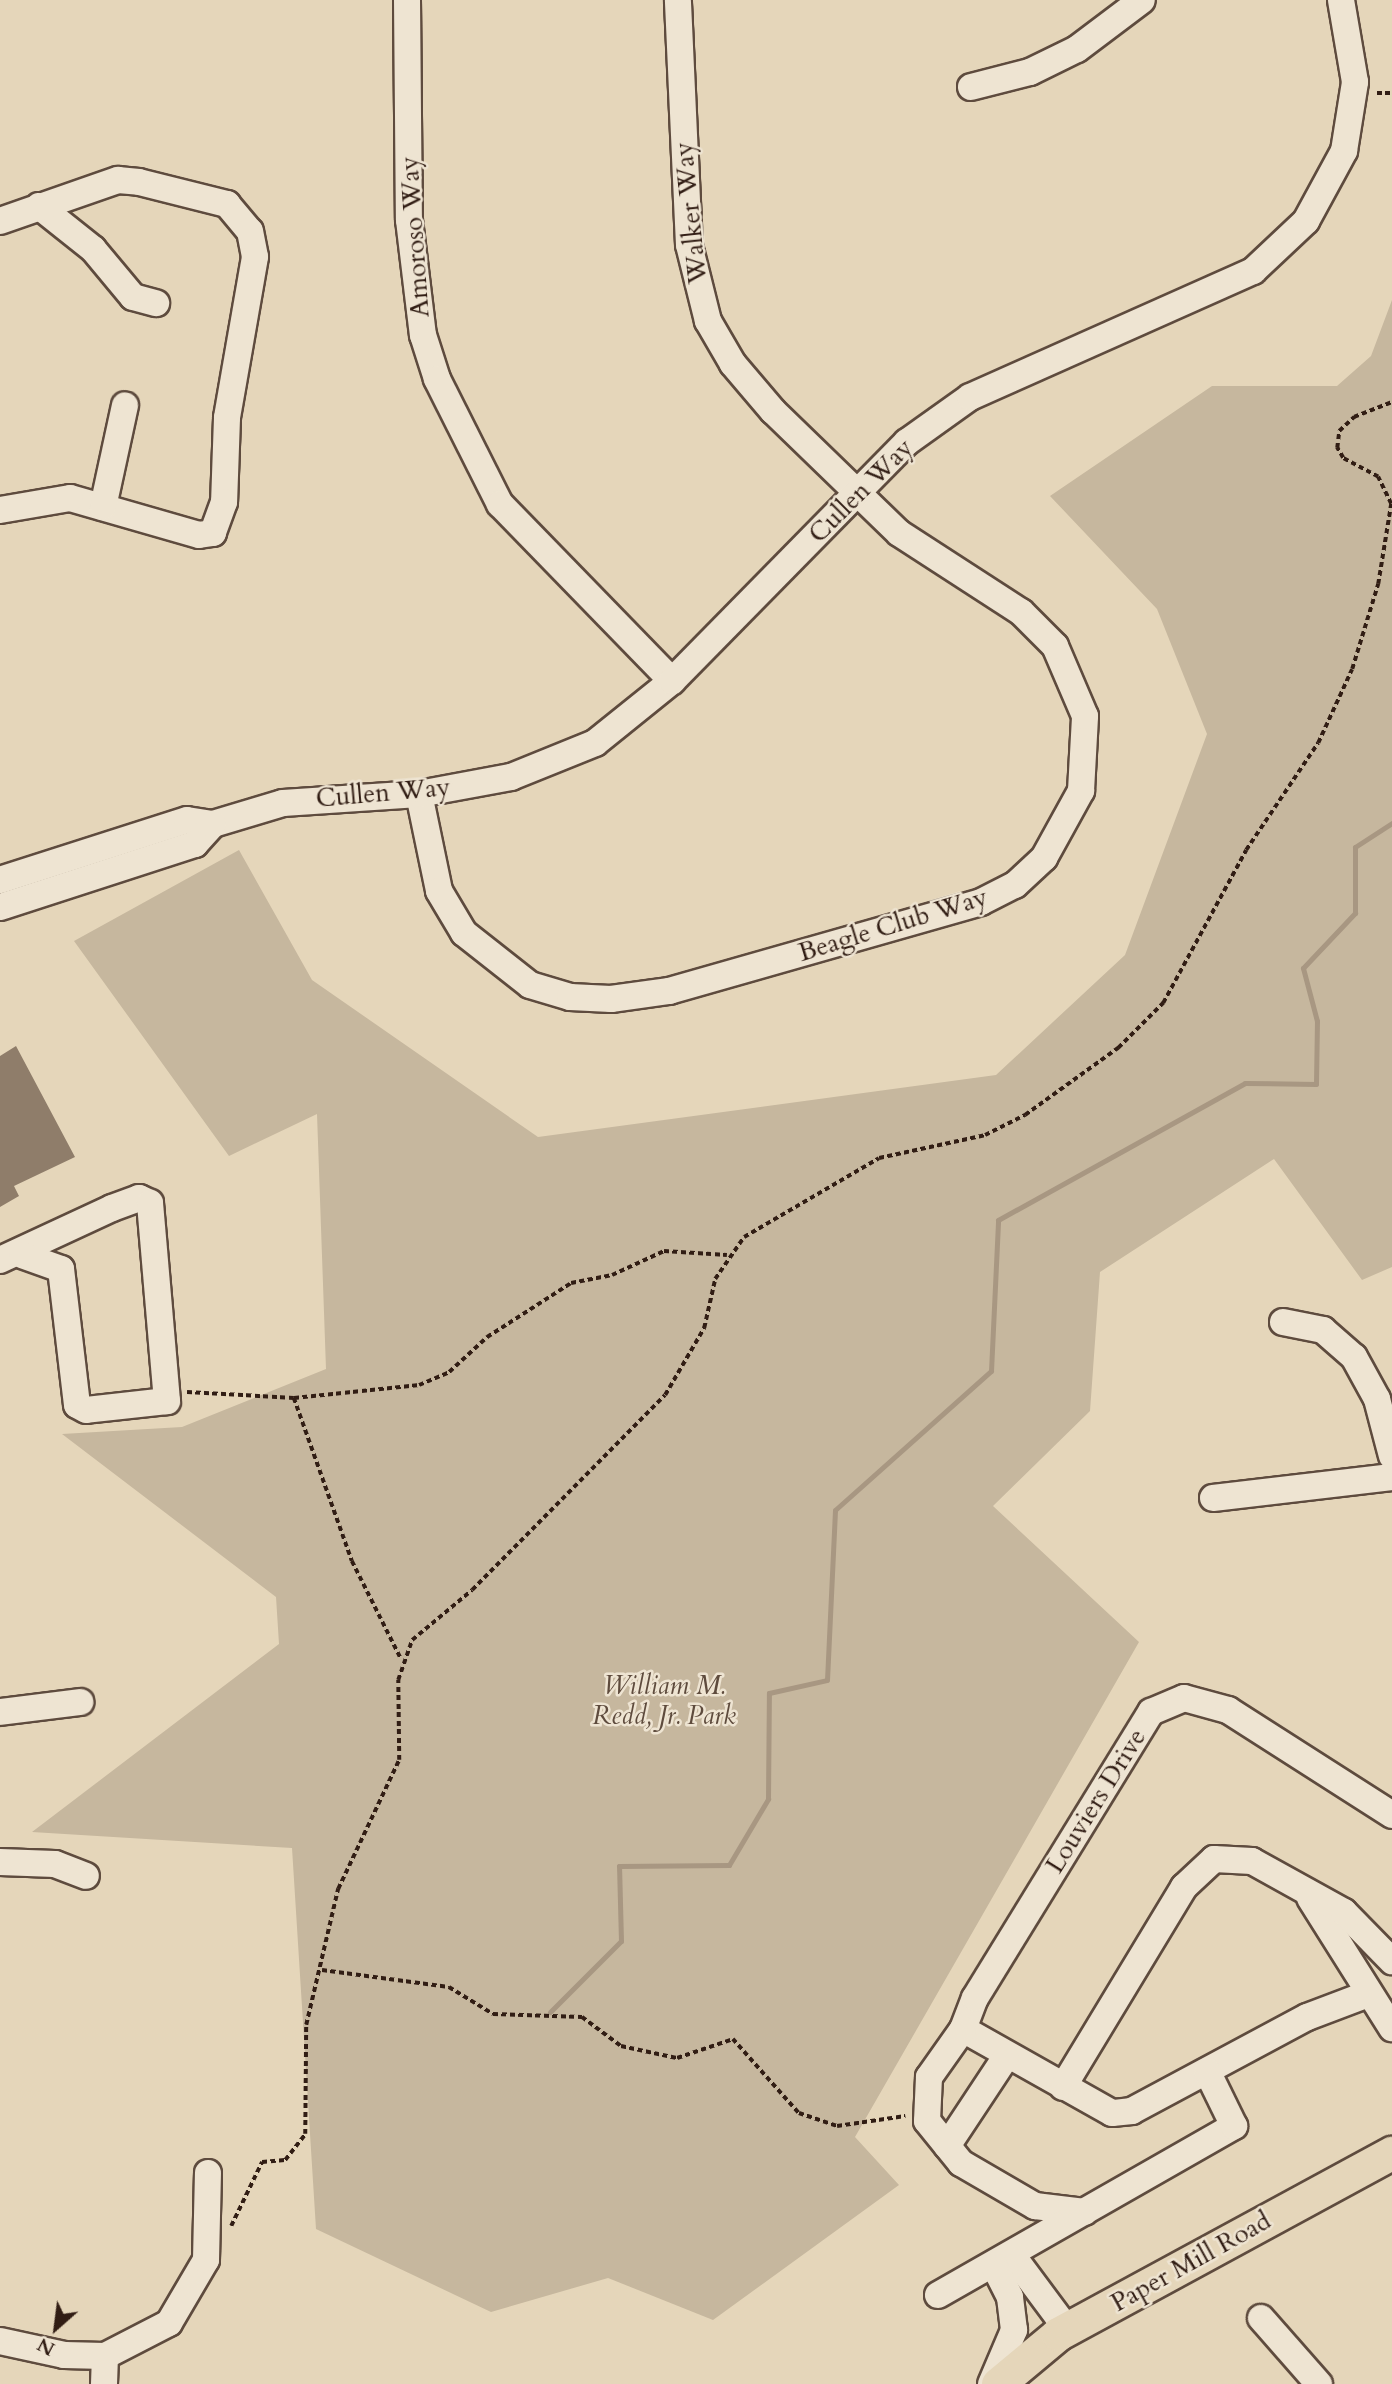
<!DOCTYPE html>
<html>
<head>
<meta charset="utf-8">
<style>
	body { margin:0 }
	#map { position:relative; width:1392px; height:2384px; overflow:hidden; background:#e5d6ba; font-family:Cardo,serif }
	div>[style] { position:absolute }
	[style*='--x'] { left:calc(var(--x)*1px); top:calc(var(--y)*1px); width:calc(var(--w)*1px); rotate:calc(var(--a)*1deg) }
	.green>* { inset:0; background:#c6b79e }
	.stream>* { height:5px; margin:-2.5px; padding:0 2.5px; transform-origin:2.5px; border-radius:2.5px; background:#a89782 }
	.building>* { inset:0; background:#8f7d6a }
	.path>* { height:3.5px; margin-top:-1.75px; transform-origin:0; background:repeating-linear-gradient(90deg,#311d14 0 5px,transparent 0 8.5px) }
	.roads { filter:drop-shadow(2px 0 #5e4b3e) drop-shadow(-2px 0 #5e4b3e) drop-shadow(0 2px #5e4b3e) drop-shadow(0 -2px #5e4b3e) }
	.minor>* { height:26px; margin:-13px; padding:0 13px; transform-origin:13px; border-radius:13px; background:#eee4d2 }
	.major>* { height:33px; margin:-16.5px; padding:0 16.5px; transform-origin:16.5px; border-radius:16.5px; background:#e5d6ba }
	span { translate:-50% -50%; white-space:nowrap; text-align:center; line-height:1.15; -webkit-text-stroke:5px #eee4d2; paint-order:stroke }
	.street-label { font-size:26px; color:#311d14 }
	.park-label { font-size:26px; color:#5e4b3d; font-style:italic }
	.north { position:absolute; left:21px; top:2293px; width:70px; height:70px; -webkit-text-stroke:5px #eee4d2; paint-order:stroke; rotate:208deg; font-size:19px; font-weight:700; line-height:28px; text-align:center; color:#311d14 }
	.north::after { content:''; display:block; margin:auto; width:24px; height:32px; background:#311d14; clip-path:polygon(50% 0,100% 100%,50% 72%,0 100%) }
</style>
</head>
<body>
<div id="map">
	<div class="green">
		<i style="clip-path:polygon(1392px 300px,1392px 1267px,1362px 1280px,1274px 1159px,1100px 1272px,1090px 1411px,993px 1506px,1139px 1642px,855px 2137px,899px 2185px,713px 2320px,608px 2278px,491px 2312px,316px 2229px,292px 1848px,32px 1832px,279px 1644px,276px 1597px,62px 1434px,182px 1427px,326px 1369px,317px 1114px,229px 1156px,74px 941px,239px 850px,312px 980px,538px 1137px,996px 1075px,1125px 955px,1207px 734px,1157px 609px,1050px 496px,1212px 386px,1337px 386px,1371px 356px)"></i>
	</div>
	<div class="stream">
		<i style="--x:550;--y:2012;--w:100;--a:-45"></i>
		<i style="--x:621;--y:1941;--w:75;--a:-91.5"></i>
		<i style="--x:619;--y:1866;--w:110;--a:-0.5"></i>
		<i style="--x:729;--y:1865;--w:77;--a:-59.4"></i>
		<i style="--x:768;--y:1799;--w:106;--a:-89.5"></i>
		<i style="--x:769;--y:1693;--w:59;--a:-12.6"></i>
		<i style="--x:827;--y:1680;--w:170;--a:-87.3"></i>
		<i style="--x:835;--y:1510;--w:209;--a:-41.7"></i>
		<i style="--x:991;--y:1371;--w:151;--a:-87.3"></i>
		<i style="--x:998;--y:1220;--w:282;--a:-29"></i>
		<i style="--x:1245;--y:1083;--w:71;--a:0.8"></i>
		<i style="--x:1316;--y:1084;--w:63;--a:-89.1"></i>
		<i style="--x:1317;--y:1021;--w:55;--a:-104.8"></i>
		<i style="--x:1303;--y:968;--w:76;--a:-46.6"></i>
		<i style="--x:1355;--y:913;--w:66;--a:-90"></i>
		<i style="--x:1355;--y:847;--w:44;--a:-33"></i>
	</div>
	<div class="building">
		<i style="clip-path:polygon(16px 1046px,75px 1157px,14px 1186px,19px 1196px,0 1207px,0 1056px)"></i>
	</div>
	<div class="path">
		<i style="--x:1377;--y:93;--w:15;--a:0"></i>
		<i style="--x:187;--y:1392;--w:107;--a:3.2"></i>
		<i style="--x:294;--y:1398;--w:173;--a:70.4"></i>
		<i style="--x:352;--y:1561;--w:110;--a:63.4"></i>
		<i style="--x:294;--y:1398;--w:126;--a:-5.9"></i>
		<i style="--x:419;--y:1385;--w:33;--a:-23"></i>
		<i style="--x:449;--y:1372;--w:52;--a:-42.6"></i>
		<i style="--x:487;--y:1337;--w:100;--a:-32.7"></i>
		<i style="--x:571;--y:1283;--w:42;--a:-11"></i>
		<i style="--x:612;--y:1275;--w:57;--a:-24.8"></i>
		<i style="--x:664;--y:1251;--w:63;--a:3.6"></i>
		<i style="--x:322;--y:1970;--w:128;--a:7.6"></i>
		<i style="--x:449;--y:1987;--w:52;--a:31.5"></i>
		<i style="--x:493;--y:2014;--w:89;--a:1.9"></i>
		<i style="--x:582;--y:2017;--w:49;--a:36.6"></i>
		<i style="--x:621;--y:2046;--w:57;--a:12.1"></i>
		<i style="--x:677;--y:2058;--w:59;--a:-18.7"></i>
		<i style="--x:733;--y:2039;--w:99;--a:48.3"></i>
		<i style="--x:799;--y:2113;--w:40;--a:18.9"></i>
		<i style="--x:837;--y:2126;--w:69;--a:-8.4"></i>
		<i style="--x:231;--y:2226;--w:71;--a:-64.2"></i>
		<i style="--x:262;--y:2162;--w:23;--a:-5"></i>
		<i style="--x:285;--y:2160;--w:33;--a:-52"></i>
		<i style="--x:305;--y:2134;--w:109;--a:-89.5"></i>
		<i style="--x:306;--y:2025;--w:140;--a:-76.8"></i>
		<i style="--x:338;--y:1889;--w:143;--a:-64.7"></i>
		<i style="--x:399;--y:1760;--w:80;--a:-90.7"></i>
		<i style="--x:398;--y:1680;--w:42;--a:-70.7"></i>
		<i style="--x:412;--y:1640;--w:78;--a:-39.8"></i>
		<i style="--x:472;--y:1590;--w:274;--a:-45.3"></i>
		<i style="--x:665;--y:1395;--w:78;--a:-59.8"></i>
		<i style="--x:704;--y:1328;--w:50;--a:-77.3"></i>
		<i style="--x:715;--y:1279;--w:51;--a:-55.4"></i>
		<i style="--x:744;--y:1237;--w:156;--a:-30.3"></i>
		<i style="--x:879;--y:1158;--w:108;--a:-12.2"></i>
		<i style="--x:985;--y:1135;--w:45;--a:-26.6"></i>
		<i style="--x:1025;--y:1115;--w:115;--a:-35.8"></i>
		<i style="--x:1118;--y:1048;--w:64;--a:-45"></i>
		<i style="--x:1163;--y:1003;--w:174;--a:-61.5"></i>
		<i style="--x:1246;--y:850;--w:129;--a:-56.1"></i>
		<i style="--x:1318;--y:743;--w:81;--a:-65.3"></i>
		<i style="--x:1352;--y:669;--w:89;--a:-73"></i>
		<i style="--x:1378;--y:584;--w:81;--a:-80.8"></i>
		<i style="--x:1391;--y:504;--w:30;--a:-116"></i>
		<i style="--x:1378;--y:477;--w:40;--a:-152"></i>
		<i style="--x:1343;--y:458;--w:12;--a:-121"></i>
		<i style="--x:1337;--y:448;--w:17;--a:-83"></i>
		<i style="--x:1339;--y:431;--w:21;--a:-43"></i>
		<i style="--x:1354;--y:417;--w:41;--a:-21.5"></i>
	</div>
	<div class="roads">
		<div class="minor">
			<i style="--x:407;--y:0;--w:220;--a:89.5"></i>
			<i style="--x:409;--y:220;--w:116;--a:83.1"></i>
			<i style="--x:423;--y:335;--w:46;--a:72.3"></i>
			<i style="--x:437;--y:379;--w:140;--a:63.3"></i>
			<i style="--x:500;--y:504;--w:247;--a:45.8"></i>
			<i style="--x:971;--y:87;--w:61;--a:-14.3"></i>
			<i style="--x:1030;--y:72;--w:52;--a:-26.1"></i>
			<i style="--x:1077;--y:49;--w:81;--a:-37"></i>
			<i style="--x:39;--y:206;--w:69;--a:38.5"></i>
			<i style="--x:93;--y:249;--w:62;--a:50.2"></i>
			<i style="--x:133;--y:297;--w:24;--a:15"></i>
			<i style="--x:0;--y:221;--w:125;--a:-19.2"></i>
			<i style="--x:118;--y:180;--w:21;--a:5"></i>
			<i style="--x:139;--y:182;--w:91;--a:14"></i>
			<i style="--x:227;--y:204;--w:35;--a:50"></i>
			<i style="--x:250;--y:231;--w:26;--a:79"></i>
			<i style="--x:255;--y:257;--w:163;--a:99.9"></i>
			<i style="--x:227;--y:418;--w:84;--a:92"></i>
			<i style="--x:224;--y:502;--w:33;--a:110"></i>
			<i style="--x:213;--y:533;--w:14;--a:172"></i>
			<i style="--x:199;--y:535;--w:134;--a:-164"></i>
			<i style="--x:70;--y:498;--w:71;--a:170.3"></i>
			<i style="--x:103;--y:507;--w:104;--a:-77.8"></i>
			<i style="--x:419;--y:794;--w:99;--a:78.3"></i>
			<i style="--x:439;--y:891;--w:49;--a:59.2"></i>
			<i style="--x:464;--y:933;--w:84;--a:38.2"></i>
			<i style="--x:530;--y:985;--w:42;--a:16.7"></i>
			<i style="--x:570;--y:997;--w:41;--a:2.8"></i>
			<i style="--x:611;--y:999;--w:59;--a:-7.9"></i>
			<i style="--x:669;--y:991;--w:324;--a:-15.9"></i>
			<i style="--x:981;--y:902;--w:38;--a:-27"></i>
			<i style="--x:1015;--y:885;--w:40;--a:-43"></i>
			<i style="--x:1044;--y:858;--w:77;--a:-61.1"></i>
			<i style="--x:1081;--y:791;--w:75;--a:-86.9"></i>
			<i style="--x:1085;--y:716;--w:76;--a:-113.2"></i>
			<i style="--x:1055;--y:646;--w:48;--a:-135"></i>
			<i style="--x:1021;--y:612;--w:145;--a:-147.1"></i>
			<i style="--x:899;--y:533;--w:175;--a:-135.9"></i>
			<i style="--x:773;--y:411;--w:62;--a:-130.4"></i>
			<i style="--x:733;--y:364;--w:50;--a:-120.2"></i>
			<i style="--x:708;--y:321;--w:78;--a:-104"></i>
			<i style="--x:689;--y:245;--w:245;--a:-92.6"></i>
			<i style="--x:213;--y:824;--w:73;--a:-16.7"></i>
			<i style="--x:283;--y:803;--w:136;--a:-3.8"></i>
			<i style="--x:419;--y:794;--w:94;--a:-10.5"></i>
			<i style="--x:511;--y:777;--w:91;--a:-22"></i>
			<i style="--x:595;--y:743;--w:99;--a:-38.8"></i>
			<i style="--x:672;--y:681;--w:335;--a:-45.5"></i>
			<i style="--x:907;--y:442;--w:77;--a:-35.5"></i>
			<i style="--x:970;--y:397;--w:310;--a:-24"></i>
			<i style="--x:1253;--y:271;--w:73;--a:-43.3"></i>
			<i style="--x:1306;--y:221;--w:80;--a:-61.5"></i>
			<i style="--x:1344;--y:151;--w:70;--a:-80.9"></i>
			<i style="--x:1355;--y:82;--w:83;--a:-99.7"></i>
			<i style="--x:0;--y:880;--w:196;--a:-17.8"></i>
			<i style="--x:187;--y:820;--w:26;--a:9"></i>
			<i style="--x:213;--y:824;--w:27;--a:132"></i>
			<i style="--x:195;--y:844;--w:205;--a:162.1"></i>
			<i style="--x:0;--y:1260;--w:123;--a:-24.9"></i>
			<i style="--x:112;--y:1208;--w:29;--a:-20"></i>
			<i style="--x:139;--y:1198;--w:12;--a:24"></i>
			<i style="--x:150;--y:1203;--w:199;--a:85.1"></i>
			<i style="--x:167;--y:1401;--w:81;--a:173.7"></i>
			<i style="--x:86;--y:1410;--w:10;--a:-151"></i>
			<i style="--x:77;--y:1405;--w:137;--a:-96.7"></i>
			<i style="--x:61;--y:1269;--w:41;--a:-160.3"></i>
			<i style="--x:1283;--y:1322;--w:41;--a:11.3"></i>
			<i style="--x:1323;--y:1330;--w:41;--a:41.1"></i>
			<i style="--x:1354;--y:1357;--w:48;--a:61.3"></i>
			<i style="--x:1377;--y:1399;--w:59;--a:75.3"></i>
			<i style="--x:1213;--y:1498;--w:180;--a:-6.7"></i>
			<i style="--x:0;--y:1712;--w:81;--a:-7.1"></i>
			<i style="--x:0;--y:1862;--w:55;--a:2.1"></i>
			<i style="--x:55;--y:1864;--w:33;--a:21"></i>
			<i style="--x:1310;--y:1898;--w:154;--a:57.8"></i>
			<i style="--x:1368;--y:1994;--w:65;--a:159.3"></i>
			<i style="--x:1307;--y:2017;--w:199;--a:151.8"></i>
			<i style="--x:1132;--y:2111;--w:20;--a:174"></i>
			<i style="--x:1112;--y:2113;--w:171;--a:-150.6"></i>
			<i style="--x:963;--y:2029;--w:33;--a:-69"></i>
			<i style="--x:975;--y:1998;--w:336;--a:-58.4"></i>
			<i style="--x:1151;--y:1712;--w:36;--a:-23"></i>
			<i style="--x:1184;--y:1698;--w:46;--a:15.3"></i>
			<i style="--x:1228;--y:1710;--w:195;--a:32.6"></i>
			<i style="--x:963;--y:2029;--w:59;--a:125.3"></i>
			<i style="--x:929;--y:2077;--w:44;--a:92.6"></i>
			<i style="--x:927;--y:2121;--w:54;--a:51"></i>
			<i style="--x:961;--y:2163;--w:86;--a:30.2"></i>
			<i style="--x:1035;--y:2206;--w:50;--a:6.8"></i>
			<i style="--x:1063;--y:2087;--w:234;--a:-58.8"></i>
			<i style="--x:1184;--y:1887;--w:41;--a:-43"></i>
			<i style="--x:1214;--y:1859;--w:38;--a:3"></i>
			<i style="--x:1252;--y:1861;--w:105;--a:29"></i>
			<i style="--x:1344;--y:1912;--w:69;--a:45.6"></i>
			<i style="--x:947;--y:2146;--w:107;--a:-56.5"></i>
			<i style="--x:1012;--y:2255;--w:92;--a:53.4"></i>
			<i style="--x:938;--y:2295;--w:341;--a:-29.7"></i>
			<i style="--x:1234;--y:2126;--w:61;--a:-116.1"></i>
			<i style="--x:1261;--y:2318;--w:88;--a:48.7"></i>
			<i style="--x:0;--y:2341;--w:66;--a:12.3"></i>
			<i style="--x:64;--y:2355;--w:41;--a:1.4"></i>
			<i style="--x:105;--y:2356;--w:72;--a:-27.3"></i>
			<i style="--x:169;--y:2323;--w:73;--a:-59.6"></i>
			<i style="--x:206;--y:2260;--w:87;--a:-88.7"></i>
			<i style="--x:104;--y:2384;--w:28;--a:-88"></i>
			<i style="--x:991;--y:2384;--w:59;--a:-66.9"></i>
			<i style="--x:1014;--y:2330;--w:33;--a:-97"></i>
			<i style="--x:1010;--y:2297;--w:36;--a:-117"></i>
		</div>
		<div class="major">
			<i style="--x:998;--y:2384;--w:78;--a:-39.8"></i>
			<i style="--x:1058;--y:2334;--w:380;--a:-28.5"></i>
		</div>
	</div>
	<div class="street-label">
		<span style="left:691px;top:213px;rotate:-96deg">Walker Way</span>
		<span style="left:415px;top:237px;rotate:-94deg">Amoroso Way</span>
		<span style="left:861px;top:491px;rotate:-45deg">Cullen Way</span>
		<span style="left:383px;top:793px;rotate:-5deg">Cullen Way</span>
		<span style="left:893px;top:925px;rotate:-17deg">Beagle Club Way</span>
		<span style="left:1096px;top:1801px;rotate:-58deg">Louviers Drive</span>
		<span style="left:1191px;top:2262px;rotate:-29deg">Paper Mill Road</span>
	</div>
	<div class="park-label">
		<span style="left:664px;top:1701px">William M.<br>Redd, Jr. Park</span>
	</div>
	<div class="north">N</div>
</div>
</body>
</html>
